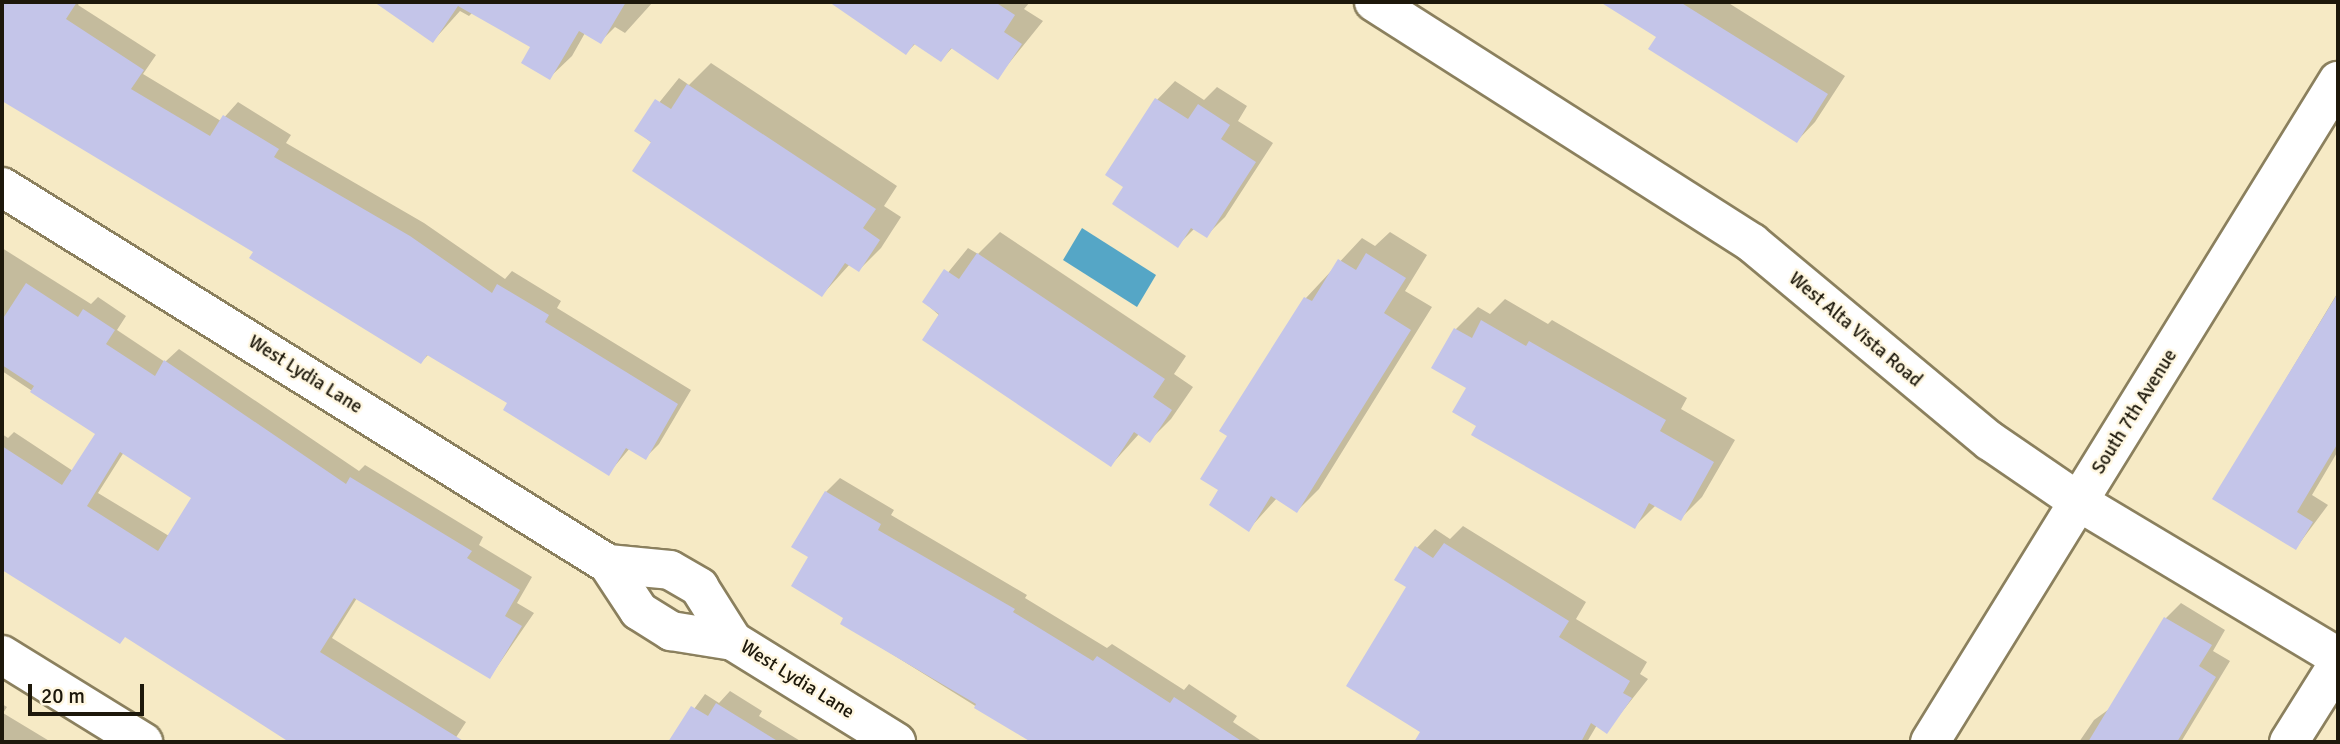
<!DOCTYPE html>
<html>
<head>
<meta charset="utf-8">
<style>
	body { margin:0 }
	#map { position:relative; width:2340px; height:744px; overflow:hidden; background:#f6eac5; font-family:Signika,sans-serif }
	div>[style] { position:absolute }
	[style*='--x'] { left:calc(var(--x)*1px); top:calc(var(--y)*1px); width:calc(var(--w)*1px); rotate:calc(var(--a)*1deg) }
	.water>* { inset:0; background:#55a6c6 }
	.shadow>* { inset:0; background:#0003 }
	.building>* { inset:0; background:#c4c5e9 }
	.roads { filter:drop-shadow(2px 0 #8b805e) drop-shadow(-2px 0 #8b805e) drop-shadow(0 2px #8b805e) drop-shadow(0 -2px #8b805e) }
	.minor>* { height:38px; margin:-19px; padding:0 19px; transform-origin:19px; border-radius:19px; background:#fff }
	.major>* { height:38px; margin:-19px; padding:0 19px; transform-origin:19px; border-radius:19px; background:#fff }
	span { translate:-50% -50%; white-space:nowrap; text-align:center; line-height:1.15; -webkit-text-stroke:5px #fff7e1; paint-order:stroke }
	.street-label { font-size:19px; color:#1d180b }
	.frame { position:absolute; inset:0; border:4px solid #1d180b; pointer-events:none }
	.scale { position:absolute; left:28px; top:684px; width:116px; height:32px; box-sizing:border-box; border:4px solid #1d180b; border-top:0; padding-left:9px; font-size:21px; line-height:24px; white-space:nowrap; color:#1d180b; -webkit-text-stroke:5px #fff7e1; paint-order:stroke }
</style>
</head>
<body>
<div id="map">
	<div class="water">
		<i style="clip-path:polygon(1082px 228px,1156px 275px,1137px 307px,1063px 260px)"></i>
	</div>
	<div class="shadow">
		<i style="clip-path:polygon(3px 2px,80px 2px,78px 5px,156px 55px,143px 74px,221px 121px,238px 102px,291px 135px,286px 143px,424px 223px,505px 279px,512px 271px,561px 301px,557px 308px,691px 390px,659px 444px,646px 457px,630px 448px,608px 474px,509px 403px,429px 354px,421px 362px,256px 251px,2px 100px)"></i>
		<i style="clip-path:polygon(377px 2px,653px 2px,625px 33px,615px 27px,600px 42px,585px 33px,572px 56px,549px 78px,532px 47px,473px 12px,469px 16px,460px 11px,433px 41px)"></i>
		<i style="clip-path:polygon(832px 2px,1030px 2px,1024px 9px,1043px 21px,997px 78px,953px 47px,941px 60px,916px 43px,906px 53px)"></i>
		<i style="clip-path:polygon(1603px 2px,1727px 2px,1845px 76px,1815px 122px,1797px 141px,1658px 36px)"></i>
		<i style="clip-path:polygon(711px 63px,897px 186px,884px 206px,901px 217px,881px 248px,859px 270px,850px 264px,822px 295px,637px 130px,679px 78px,689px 85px)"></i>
		<i style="clip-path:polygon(1175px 81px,1204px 100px,1217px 87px,1247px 106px,1238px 121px,1273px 143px,1225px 217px,1206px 236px,1195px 228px,1178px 245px,1125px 186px,1157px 100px)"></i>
		<i style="clip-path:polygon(1000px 232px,1186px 356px,1174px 374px,1193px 387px,1171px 419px,1149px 441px,1139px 434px,1111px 465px,924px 302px,968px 248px,978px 254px)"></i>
		<i style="clip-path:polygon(1390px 232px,1427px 255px,1405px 291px,1432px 307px,1319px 489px,1297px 511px,1277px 498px,1249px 529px,1220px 490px,1229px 435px,1222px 431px,1306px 298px,1362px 238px,1375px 246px)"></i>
		<i style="clip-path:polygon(evenodd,2px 248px,91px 304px,98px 297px,126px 316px,117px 330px,165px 362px,179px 349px,359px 471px,365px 465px,483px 537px,479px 545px,532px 577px,517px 603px,534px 613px,490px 677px,357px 598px,332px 638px,466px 722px,453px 742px,293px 742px,126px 635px,120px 642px,2px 565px,2px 434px,8px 438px,14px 432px,73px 471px,97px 434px,2px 371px,2px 248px,124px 452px,193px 498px,169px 536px,98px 493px,124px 452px)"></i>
		<i style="clip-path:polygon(2338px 292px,2338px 451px,2312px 495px,2328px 505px,2296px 548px,2214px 499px)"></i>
		<i style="clip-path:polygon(1505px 299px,1548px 324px,1552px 320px,1687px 398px,1681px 409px,1735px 440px,1702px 497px,1680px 519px,1656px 505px,1634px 527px,1478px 426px,1468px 387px,1434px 367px,1456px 329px,1478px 307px,1490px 314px)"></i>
		<i style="clip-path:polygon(840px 478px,894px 510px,891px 515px,1027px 595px,1025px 598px,1107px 648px,1112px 644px,1184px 690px,1189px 684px,1237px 716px,1233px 722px,1263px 742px,1046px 742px,1035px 735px,1030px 740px,842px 623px,846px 618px,811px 557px,826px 492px)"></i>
		<i style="clip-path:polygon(1463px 526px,1586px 602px,1576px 619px,1647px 662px,1640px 674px,1648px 679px,1606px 732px,1597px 725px,1587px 742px,1439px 742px,1349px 685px,1409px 587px,1417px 548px,1435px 529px,1450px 539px)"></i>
		<i style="clip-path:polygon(2181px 603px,2225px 630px,2213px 651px,2230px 661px,2181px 742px,2079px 742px,2094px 720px,2112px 707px,2166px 618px)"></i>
		<i style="clip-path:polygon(730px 691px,762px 711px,759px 716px,802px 742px,670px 742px,705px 694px,719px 703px)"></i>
		<i style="clip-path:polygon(2px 704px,7px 707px,3px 713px,51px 742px,2px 742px)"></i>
	</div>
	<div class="building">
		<i style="clip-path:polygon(2px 2px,77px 2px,66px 19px,144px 70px,131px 89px,210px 136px,223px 115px,279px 149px,274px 157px,410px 236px,492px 293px,497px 284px,549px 315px,545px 322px,678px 404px,646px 460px,626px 448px,609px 476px,503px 410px,507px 403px,427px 355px,421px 364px,249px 258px,253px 252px,2px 101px)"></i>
		<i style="clip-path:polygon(374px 2px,626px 2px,601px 44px,579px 31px,550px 80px,521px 63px,530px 47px,458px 6px,433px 43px)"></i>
		<i style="clip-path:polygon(829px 2px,995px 2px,1015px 15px,1004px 32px,1022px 44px,998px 80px,951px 48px,941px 62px,914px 44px,906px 55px)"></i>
		<i style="clip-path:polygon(1600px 2px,1680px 2px,1828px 94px,1797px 143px,1648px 49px,1656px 37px)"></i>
		<i style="clip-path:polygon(687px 84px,876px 209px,863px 228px,880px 240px,859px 272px,845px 263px,822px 297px,632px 171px,651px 142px,634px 131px,655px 99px,671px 109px)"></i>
		<i style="clip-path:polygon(1155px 98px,1188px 119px,1198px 104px,1230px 125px,1221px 139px,1256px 162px,1207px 238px,1191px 228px,1178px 248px,1112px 204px,1123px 187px,1105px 175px)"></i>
		<i style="clip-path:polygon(977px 253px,1165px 379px,1153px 397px,1172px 410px,1150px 443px,1134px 432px,1111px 467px,922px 340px,939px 314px,922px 302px,944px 269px,959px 279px)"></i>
		<i style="clip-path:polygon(1366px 253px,1406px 278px,1384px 313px,1411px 330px,1297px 513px,1271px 496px,1249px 532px,1209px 505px,1218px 490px,1200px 479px,1227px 436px,1219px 431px,1304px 297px,1312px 301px,1338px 259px,1356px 270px)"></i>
		<i style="clip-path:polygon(evenodd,26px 283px,78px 317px,83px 309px,115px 330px,106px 344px,155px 376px,164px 360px,346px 484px,350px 477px,472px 551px,467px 558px,520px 590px,505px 616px,522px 626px,490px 679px,354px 598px,320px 652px,465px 742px,289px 742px,125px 637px,120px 644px,2px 570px,2px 446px,62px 485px,95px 434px,30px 392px,34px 386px,2px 365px,2px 320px,26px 283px,120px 452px,191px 498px,158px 551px,87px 506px,120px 452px)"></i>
		<i style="clip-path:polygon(2338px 293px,2338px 443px,2297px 512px,2313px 522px,2296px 550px,2212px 499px)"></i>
		<i style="clip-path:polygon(1481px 320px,1526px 346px,1529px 341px,1666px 420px,1660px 431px,1714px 462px,1681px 521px,1649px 503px,1635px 529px,1471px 435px,1476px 426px,1452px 412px,1466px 388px,1431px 368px,1454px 328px,1472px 338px)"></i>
		<i style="clip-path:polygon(825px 491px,881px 524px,878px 530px,1015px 609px,1013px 612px,1093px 661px,1097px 656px,1170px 703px,1174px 697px,1243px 742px,1031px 742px,974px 708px,976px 704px,840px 624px,843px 618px,791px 586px,808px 557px,791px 547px)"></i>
		<i style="clip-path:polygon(1444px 543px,1569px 621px,1559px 637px,1630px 681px,1623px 693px,1632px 698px,1607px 734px,1591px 723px,1581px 742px,1414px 742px,1420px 732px,1346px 686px,1406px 587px,1394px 580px,1415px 546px,1433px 558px)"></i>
		<i style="clip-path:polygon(2164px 617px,2212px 645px,2199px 666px,2216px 677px,2177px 742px,2088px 742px)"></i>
		<i style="clip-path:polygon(716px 703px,779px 742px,668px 742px,691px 706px,708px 716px)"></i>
	</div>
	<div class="roads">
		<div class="minor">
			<i style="--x:1374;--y:2;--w:448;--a:32.5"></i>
			<i style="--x:1752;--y:243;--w:310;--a:39.8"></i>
			<i style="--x:1990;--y:441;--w:108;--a:34.4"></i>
			<i style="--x:2079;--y:502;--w:302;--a:30.9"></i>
			<i style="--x:2;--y:187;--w:714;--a:31.89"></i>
			<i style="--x:608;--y:564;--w:56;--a:56.6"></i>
			<i style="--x:639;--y:611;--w:38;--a:32"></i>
			<i style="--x:671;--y:631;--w:63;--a:9.2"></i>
			<i style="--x:733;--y:641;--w:192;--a:31.8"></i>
			<i style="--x:608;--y:564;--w:62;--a:5.5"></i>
			<i style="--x:670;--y:570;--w:34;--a:30"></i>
			<i style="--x:699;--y:587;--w:64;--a:57.8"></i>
			<i style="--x:2;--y:655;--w:166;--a:31.7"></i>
			<i style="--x:2289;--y:742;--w:92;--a:-57.9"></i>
		</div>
		<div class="major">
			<i style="--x:1930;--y:742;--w:777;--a:-58.32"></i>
		</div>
	</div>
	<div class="street-label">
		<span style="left:1855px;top:330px;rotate:40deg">West Alta Vista Road</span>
		<span style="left:305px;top:375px;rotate:32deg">West Lydia Lane</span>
		<span style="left:2135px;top:412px;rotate:-58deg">South 7th Avenue</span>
		<span style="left:797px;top:680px;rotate:32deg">West Lydia Lane</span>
	</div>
	<div class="frame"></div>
	<div class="scale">20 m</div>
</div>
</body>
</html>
